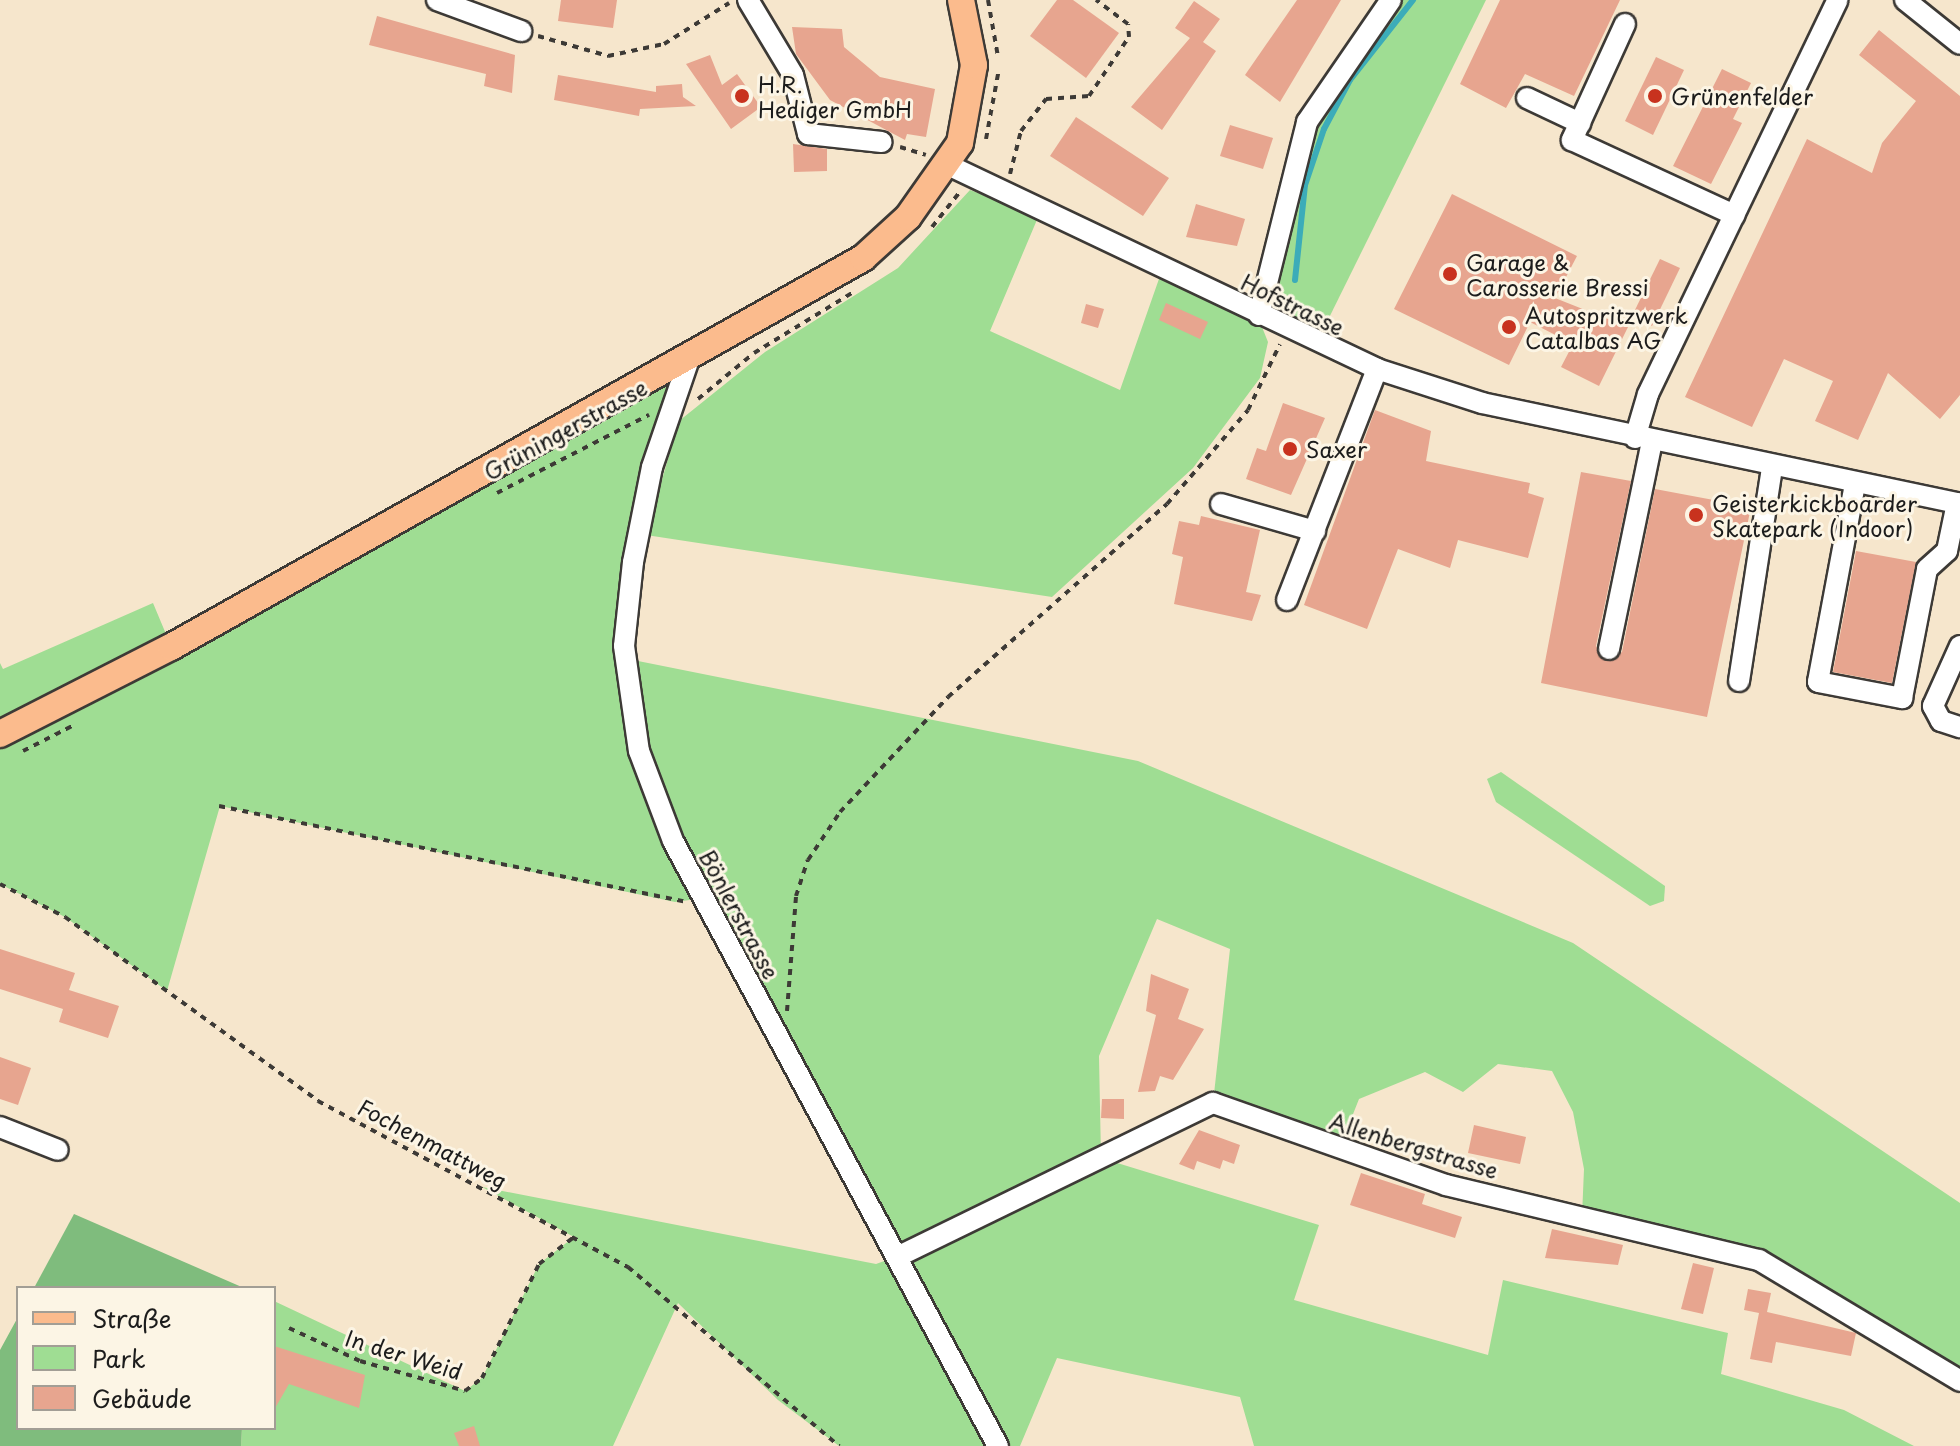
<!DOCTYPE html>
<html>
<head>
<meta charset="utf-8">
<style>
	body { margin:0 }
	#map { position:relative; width:1960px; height:1446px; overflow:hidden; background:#f6e6cc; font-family:"Playpen Sans",sans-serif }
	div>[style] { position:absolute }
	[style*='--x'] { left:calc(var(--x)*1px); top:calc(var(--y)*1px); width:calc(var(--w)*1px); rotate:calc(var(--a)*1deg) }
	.green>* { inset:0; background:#9fdd93 }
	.forest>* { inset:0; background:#7fbc7d }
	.stream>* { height:6px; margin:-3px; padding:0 3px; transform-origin:3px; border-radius:3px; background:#3cacb9 }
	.building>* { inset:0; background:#e7a58f }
	.path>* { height:4px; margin-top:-2px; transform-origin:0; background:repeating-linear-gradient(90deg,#3d3a36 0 6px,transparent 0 12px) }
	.roads { filter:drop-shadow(2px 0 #3d3a36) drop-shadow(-2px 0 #3d3a36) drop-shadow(0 2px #3d3a36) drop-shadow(0 -2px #3d3a36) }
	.minor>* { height:20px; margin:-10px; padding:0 10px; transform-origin:10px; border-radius:10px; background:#fff }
	.major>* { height:26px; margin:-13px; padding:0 13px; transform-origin:13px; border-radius:13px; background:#fbbb8d }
	.dots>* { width:22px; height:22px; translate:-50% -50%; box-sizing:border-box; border:4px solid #fcf5e5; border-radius:50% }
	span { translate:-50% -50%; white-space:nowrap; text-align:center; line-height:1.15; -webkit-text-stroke:6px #fcf5e5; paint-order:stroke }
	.poi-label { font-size:22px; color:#1c1c1c }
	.left { translate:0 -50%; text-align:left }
	.street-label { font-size:22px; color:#1c1c1c }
	.legend { position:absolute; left:16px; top:1286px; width:260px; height:144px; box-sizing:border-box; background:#fcf5e5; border:2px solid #a29e95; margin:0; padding:10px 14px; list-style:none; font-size:24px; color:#1c1c1c }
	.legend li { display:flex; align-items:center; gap:16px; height:40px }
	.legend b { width:40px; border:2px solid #a29e95 }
</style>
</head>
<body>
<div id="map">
	<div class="green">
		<i style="clip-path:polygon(1397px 0,1486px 0,1321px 334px,1281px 313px,1273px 292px,1305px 142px)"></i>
		<i style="clip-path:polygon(970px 190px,1039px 215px,990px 331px,1120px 390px,1160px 276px,1262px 327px,1268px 342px,1260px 378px,1193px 468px,1052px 597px,646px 535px,679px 421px,765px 352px,898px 268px)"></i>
		<i style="clip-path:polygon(688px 362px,652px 467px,633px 660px,1138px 761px,1573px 943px,1960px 1203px,1960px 1381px,1759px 1260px,1582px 1216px,1584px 1169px,1573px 1112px,1552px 1071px,1498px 1064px,1463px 1092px,1425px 1072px,1359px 1099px,1340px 1147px,1213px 1103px,1230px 949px,1157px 919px,1099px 1056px,1101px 1158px,1319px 1225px,1294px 1300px,1488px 1355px,1503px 1280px,1728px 1333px,1721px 1374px,1844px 1410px,1914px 1446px,1254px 1446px,1240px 1397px,1057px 1358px,1020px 1446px,839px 1446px,778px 1400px,678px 1303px,613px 1446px,241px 1446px,242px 1428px,274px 1428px,274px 1301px,465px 1391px,482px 1378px,539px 1264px,574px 1237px,482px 1187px,876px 1264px,901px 1255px,704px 898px,675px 902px,220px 806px,167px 991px,65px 917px,0 884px,0 663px,3px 669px,153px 603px,171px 646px)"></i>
		<i style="clip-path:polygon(1501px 772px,1665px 886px,1664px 901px,1650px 906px,1496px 802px,1487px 779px)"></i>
	</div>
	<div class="forest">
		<i style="clip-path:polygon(74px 1214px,244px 1288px,34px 1288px)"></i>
		<i style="clip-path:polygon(18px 1317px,18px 1428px,242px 1428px,241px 1446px,0 1446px,0 1350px)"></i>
	</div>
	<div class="stream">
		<i style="--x:1295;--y:280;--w:96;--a:-84"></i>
		<i style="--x:1305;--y:185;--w:59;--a:-71.3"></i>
		<i style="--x:1324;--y:129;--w:55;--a:-62"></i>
		<i style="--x:1350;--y:80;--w:102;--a:-51.8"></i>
	</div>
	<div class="building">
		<i style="clip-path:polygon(561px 0,617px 0,613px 28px,558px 21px)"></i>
		<i style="clip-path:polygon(1057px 0,1073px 0,1119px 33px,1086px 78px,1030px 36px)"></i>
		<i style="clip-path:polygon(1297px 0,1341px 0,1280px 102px,1245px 75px)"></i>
		<i style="clip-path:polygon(1500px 0,1620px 0,1574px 96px,1525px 74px,1506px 108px,1460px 84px)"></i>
		<i style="clip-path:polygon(1194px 1px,1220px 19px,1203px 42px,1216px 51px,1162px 130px,1131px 107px,1190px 38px,1175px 28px)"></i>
		<i style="clip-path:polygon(377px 16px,515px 55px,512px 93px,484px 86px,486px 74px,369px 45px)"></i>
		<i style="clip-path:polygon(792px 27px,842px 29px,844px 47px,880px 77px,935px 89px,926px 137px,907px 134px,905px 140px,830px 100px,796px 54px)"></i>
		<i style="clip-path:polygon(1879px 30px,1960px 96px,1960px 395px,1940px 419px,1888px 373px,1858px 440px,1815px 421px,1833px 381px,1784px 359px,1752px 427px,1685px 397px,1807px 139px,1872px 173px,1882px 143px,1916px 101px,1859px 55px)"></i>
		<i style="clip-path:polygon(710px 55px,722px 85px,737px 74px,761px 107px,731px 129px,686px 64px)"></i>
		<i style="clip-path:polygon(1656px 57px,1684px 70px,1653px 135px,1625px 121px)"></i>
		<i style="clip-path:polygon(1722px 69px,1751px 83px,1733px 119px,1742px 123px,1711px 184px,1673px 166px)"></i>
		<i style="clip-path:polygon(558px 75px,656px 92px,656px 86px,682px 84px,683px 97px,696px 106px,640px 109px,639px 116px,554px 100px)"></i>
		<i style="clip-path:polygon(1076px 117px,1169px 178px,1143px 216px,1050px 156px)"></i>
		<i style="clip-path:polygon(1230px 125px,1273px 138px,1263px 169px,1220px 156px)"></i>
		<i style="clip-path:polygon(793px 144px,827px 149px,827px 171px,794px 172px)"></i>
		<i style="clip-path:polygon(1452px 194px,1577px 256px,1555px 298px,1628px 327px,1599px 386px,1561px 367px,1573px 344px,1530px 322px,1509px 365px,1394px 309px)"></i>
		<i style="clip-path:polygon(1196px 204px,1245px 219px,1237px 246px,1186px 237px)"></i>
		<i style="clip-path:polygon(1660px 259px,1680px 268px,1652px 326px,1632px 316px)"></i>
		<i style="clip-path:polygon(1166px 303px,1208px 322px,1200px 339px,1159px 320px)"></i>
		<i style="clip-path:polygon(1086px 304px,1104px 309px,1098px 328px,1081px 323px)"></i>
		<i style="clip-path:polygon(1283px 403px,1325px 418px,1291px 495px,1246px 479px,1257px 448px,1266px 451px)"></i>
		<i style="clip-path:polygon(1375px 410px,1431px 431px,1426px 461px,1530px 483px,1528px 493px,1544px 498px,1528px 558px,1458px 540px,1450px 568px,1398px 549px,1367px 629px,1304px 605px)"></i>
		<i style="clip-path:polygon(1581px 472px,1631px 481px,1596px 646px,1606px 661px,1622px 652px,1655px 489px,1751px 507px,1707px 717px,1541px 683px)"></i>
		<i style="clip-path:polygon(1201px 516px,1260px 530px,1246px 592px,1261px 595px,1252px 621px,1174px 604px,1183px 557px,1172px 554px,1179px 521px,1199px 525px)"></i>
		<i style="clip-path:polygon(1856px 551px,1916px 562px,1892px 683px,1833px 672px)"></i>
		<i style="clip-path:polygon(0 949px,75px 973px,69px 990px,119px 1006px,108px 1038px,59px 1022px,63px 1009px,0 989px)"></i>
		<i style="clip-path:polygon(1151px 974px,1189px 989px,1178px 1019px,1204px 1029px,1173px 1080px,1160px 1076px,1155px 1091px,1138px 1092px,1156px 1015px,1146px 1011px)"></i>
		<i style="clip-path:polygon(0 1057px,31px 1068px,18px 1105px,0 1099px)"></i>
		<i style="clip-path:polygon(1102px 1099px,1124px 1099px,1124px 1119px,1101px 1118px)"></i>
		<i style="clip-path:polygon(1474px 1125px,1526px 1137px,1520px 1164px,1468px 1153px)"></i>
		<i style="clip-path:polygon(1199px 1130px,1240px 1145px,1234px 1164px,1223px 1160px,1220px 1169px,1197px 1161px,1194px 1170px,1179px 1164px)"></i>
		<i style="clip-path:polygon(1361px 1173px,1425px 1194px,1422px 1204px,1462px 1217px,1455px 1238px,1350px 1205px)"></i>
		<i style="clip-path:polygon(1552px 1229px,1623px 1245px,1618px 1265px,1545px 1258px)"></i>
		<i style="clip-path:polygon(1693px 1263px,1714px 1268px,1703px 1314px,1681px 1309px)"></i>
		<i style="clip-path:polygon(1748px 1289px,1771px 1293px,1767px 1312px,1856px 1333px,1851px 1356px,1776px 1342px,1772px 1363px,1750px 1359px,1759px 1313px,1744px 1310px)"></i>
		<i style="clip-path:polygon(274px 1346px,365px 1375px,359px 1408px,289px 1384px,274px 1410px)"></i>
		<i style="clip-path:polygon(474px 1426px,480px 1446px,459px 1446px,454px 1433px)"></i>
	</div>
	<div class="path">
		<i style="--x:988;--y:0;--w:58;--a:80"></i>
		<i style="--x:538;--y:36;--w:73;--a:15.9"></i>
		<i style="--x:608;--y:56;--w:57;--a:-12.1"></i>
		<i style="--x:664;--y:44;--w:77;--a:-32.2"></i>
		<i style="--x:986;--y:139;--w:71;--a:-79.5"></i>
		<i style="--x:900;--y:147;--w:27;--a:17"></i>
		<i style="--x:1010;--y:174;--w:44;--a:-75.7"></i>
		<i style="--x:1021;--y:131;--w:41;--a:-52"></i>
		<i style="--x:1046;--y:99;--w:43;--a:-4"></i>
		<i style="--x:1089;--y:96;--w:71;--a:-55.9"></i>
		<i style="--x:1129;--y:37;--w:13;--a:-94"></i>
		<i style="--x:1128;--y:24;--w:40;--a:-143"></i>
		<i style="--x:932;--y:227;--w:43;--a:-51.5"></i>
		<i style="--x:698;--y:399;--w:72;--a:-39.4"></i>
		<i style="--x:754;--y:353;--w:115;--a:-31.5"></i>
		<i style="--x:497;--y:493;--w:171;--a:-27.2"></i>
		<i style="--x:23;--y:751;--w:59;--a:-27"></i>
		<i style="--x:219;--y:806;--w:474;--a:11.6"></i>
		<i style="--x:0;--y:884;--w:73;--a:26.9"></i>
		<i style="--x:65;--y:917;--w:313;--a:36"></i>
		<i style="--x:318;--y:1101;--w:352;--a:28.2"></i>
		<i style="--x:628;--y:1267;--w:277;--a:40.3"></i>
		<i style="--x:787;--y:1011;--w:115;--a:-85.5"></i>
		<i style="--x:796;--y:896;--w:38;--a:-72"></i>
		<i style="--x:808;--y:860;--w:58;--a:-56.3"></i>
		<i style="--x:840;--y:812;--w:158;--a:-46.8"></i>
		<i style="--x:948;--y:697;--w:292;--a:-41.4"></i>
		<i style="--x:1167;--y:504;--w:124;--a:-49.2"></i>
		<i style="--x:1248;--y:410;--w:73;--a:-64.1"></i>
		<i style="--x:289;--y:1328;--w:78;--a:24.9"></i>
		<i style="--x:360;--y:1361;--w:109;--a:15.9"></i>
		<i style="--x:465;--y:1391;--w:21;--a:-37"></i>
		<i style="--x:482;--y:1378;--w:127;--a:-63.4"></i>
		<i style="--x:539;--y:1264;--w:44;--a:-37.6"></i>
	</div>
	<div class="roads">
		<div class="minor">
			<i style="--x:437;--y:0;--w:90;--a:20.3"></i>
			<i style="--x:748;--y:0;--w:87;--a:59"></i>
			<i style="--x:793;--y:75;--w:61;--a:75.7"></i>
			<i style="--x:808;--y:134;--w:74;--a:6.2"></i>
			<i style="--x:1905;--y:0;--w:70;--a:38.7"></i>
			<i style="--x:1625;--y:24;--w:128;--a:114.6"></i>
			<i style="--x:1572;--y:140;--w:179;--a:24.8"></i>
			<i style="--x:1527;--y:98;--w:59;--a:25.3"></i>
			<i style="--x:948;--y:165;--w:475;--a:25.4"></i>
			<i style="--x:1377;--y:369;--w:110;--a:17.9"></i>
			<i style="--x:1482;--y:403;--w:489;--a:11.9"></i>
			<i style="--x:1259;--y:315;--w:199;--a:-76"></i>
			<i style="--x:1307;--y:122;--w:148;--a:-55.5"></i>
			<i style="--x:688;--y:362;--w:111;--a:108.9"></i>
			<i style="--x:652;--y:467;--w:97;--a:101.3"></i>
			<i style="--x:633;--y:562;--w:84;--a:96.1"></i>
			<i style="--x:624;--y:646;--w:106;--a:81.9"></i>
			<i style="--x:639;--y:751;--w:96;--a:69.3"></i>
			<i style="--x:673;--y:841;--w:687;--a:61.76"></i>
			<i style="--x:1635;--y:438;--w:46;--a:-73.5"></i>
			<i style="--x:1648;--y:394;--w:437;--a:-64.3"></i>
			<i style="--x:1855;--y:484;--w:201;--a:100.6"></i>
			<i style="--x:1818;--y:682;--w:86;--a:10.8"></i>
			<i style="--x:1902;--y:698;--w:131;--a:-79"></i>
			<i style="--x:1927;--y:569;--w:27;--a:-42"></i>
			<i style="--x:1947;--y:551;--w:49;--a:-78.2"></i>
			<i style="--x:1221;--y:504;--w:98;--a:16"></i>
			<i style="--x:1287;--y:600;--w:248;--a:-68.7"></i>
			<i style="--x:1960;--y:646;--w:66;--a:114.2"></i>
			<i style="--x:1933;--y:706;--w:17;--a:62"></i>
			<i style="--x:1941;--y:721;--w:20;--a:18"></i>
			<i style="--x:1609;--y:649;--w:211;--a:-78.3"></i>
			<i style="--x:1739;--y:681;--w:217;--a:-81.2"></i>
			<i style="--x:0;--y:1127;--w:62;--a:21.6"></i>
			<i style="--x:901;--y:1255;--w:347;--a:-26"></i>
			<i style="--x:1213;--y:1103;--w:247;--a:19.4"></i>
			<i style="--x:1446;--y:1185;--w:322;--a:13.5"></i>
			<i style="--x:1759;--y:1260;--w:235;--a:31"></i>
		</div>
		<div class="major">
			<i style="--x:0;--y:734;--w:192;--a:-27"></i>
			<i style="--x:171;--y:647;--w:794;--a:-29.34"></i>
			<i style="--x:863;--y:258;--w:61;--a:-42.3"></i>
			<i style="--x:908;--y:217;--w:90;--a:-54.9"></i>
			<i style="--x:960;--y:143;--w:79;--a:-79.8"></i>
			<i style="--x:974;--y:65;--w:66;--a:-101.3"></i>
		</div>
	</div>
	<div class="dots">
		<i style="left:742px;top:96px;background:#c8321e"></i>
		<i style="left:1655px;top:96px;background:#c8321e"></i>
		<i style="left:1450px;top:274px;background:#c8321e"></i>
		<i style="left:1509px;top:327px;background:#c8321e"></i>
		<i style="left:1290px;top:449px;background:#c8321e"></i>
		<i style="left:1696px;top:515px;background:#c8321e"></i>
	</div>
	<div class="poi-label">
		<span class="left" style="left:758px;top:96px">H.R.<br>Hediger GmbH</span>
		<span class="left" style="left:1671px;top:96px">Grünenfelder</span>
		<span class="left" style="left:1466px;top:274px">Garage &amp;<br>Carosserie Bressi</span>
		<span class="left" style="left:1525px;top:327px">Autospritzwerk<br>Catalbas AG</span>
		<span class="left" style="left:1306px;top:449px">Saxer</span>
		<span class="left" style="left:1712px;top:515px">Geisterkickboarder<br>Skatepark (Indoor)</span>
	</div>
	<div class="street-label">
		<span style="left:1293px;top:304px;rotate:26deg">Hofstrasse</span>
		<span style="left:565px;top:429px;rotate:-29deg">Grüningerstrasse</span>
		<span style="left:740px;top:914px;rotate:62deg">Bönlerstrasse</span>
		<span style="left:433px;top:1143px;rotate:28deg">Fochenmattweg</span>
		<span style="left:1414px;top:1145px;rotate:17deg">Allenbergstrasse</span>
		<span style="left:404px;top:1354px;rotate:17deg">In der Weid</span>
	</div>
	<ul class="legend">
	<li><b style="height:10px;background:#fbbb8d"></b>Straße</li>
	<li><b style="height:22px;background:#9fdd93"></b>Park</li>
	<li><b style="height:22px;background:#e7a58f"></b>Gebäude</li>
	</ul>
</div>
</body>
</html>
